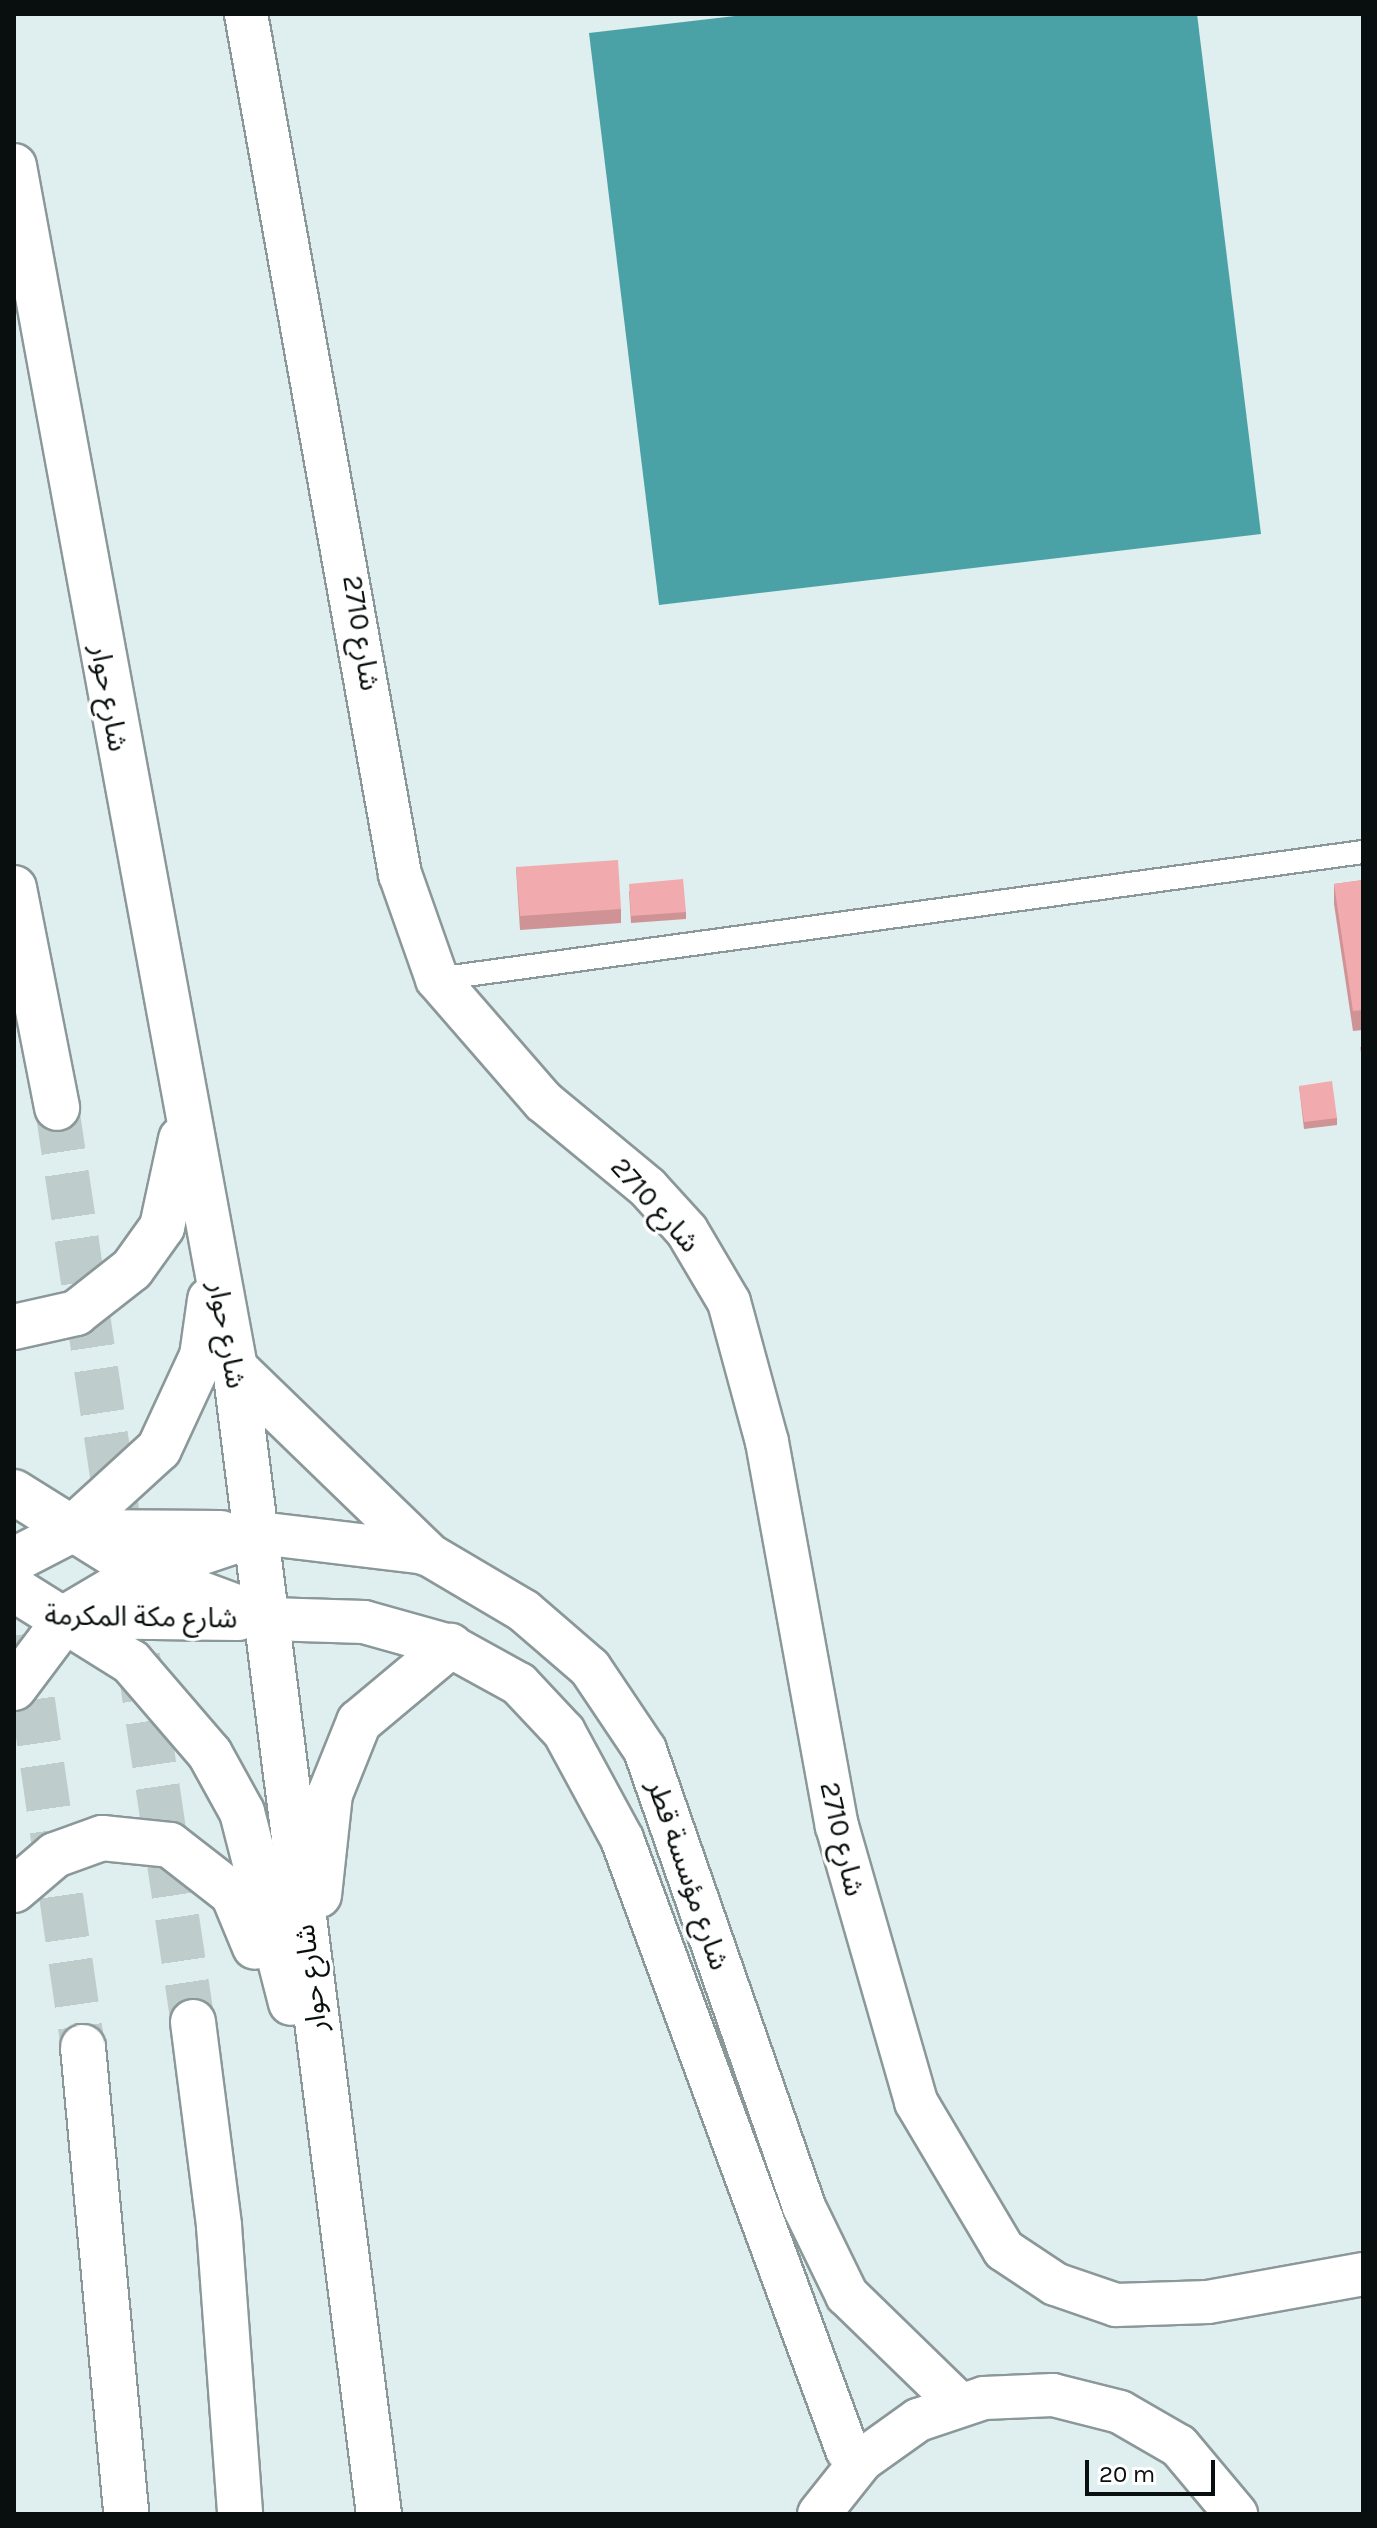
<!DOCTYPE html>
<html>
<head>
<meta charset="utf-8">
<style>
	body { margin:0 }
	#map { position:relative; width:1377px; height:2528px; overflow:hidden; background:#dfeeee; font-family:Karla,"Noto Sans Arabic",sans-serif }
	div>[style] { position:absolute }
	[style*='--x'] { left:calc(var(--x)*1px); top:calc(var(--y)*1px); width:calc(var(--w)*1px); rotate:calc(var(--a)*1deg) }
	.water>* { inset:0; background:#4ba2a6 }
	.trunk-tunnel>* { height:44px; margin-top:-22px; transform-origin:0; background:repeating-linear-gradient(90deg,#bfcccc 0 44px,transparent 0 66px) }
	.roads { filter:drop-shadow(2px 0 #8b9899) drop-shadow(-2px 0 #8b9899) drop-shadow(0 2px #8b9899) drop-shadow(0 -2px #8b9899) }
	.service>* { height:22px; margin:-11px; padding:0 11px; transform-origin:11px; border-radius:11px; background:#fff }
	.minor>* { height:42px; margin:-21px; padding:0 21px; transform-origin:21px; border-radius:21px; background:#fff }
	.secondary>* { height:44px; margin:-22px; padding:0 22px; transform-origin:22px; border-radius:22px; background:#fff }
	.trunk>* { height:44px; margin:-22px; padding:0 22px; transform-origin:22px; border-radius:22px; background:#fff }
	.wall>* { inset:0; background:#cf9396 }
	.building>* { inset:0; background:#f1abae }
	span { translate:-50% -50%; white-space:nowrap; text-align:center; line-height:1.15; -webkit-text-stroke:7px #fff; paint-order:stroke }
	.street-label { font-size:28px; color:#090e0e }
	.frame { position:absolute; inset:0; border:16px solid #090e0e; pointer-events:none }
	.scale { position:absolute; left:1085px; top:2460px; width:130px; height:36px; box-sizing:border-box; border:4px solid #090e0e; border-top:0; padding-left:10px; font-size:24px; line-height:28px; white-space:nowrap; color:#090e0e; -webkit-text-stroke:6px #fff; paint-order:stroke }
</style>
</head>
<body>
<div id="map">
	<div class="water">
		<i style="clip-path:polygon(752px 14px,1197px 14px,1261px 534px,659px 605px,589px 33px)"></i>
	</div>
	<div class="trunk-tunnel">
		<i style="--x:57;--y:1108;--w:422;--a:81.5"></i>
		<i style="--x:14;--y:1569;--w:483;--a:81.8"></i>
		<i style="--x:138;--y:1656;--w:370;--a:81.5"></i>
	</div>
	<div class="roads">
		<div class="service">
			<i style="--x:437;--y:979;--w:935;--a:-7.81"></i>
		</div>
		<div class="minor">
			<i style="--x:246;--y:14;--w:874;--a:79.85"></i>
			<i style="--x:400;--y:874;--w:111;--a:70.6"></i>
			<i style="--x:437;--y:979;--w:162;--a:49"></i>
			<i style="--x:543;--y:1101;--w:136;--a:39.6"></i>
			<i style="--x:648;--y:1188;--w:58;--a:47.8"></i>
			<i style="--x:687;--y:1231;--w:82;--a:59.4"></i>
			<i style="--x:729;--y:1302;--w:145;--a:74.8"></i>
			<i style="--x:767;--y:1442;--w:390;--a:79.7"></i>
			<i style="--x:837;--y:1826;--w:287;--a:74"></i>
			<i style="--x:916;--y:2102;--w:172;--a:59.3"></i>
			<i style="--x:1004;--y:2250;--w:61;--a:33.7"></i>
			<i style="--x:1055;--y:2284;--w:65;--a:19"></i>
			<i style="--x:1116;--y:2305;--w:92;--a:-1.9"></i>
			<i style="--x:1208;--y:2302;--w:158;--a:-10.2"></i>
			<i style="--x:259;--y:1533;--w:168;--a:6.8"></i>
			<i style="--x:426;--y:1553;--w:114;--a:30.6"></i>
			<i style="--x:524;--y:1611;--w:87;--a:40.8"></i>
			<i style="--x:590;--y:1668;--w:99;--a:56.1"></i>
			<i style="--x:645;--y:1750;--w:484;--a:70.8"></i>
			<i style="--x:804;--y:2207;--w:98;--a:64"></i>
			<i style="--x:847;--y:2295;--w:149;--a:44.2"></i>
			<i style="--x:269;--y:1619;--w:95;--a:1.8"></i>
			<i style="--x:364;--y:1622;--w:89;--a:15.6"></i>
			<i style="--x:450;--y:1646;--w:79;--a:28.8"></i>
			<i style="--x:519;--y:1684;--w:66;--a:46.8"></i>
			<i style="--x:564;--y:1732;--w:122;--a:61.5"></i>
			<i style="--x:622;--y:1839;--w:651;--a:69.78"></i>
			<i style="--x:819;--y:2514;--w:69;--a:-51.5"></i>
			<i style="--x:862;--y:2460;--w:69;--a:-35.5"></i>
			<i style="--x:918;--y:2420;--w:70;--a:-18.4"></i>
			<i style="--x:984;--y:2398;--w:69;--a:-2.5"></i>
			<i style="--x:1053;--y:2395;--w:69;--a:14.2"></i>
			<i style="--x:1120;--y:2412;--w:68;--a:30"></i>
			<i style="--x:1179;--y:2446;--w:89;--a:50"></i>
		</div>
		<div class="secondary">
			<i style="--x:14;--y:166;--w:1222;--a:79.58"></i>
			<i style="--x:235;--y:1368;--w:1155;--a:82.84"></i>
			<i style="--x:14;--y:1327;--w:64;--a:-12.7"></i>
			<i style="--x:76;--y:1313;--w:71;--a:-38.2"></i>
			<i style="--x:132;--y:1269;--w:52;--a:-54.5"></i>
			<i style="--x:162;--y:1227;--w:90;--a:-77.8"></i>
			<i style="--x:235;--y:1368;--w:266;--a:44.1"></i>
			<i style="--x:14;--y:1492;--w:151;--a:32"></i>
			<i style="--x:142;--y:1572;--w:135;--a:20.3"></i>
			<i style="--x:74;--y:1532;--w:147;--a:0.4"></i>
			<i style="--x:14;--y:1560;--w:61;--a:-27.4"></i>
			<i style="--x:68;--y:1532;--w:123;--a:-42.4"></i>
			<i style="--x:159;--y:1449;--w:102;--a:-65.2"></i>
			<i style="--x:202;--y:1356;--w:57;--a:-81.9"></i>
			<i style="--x:14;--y:1589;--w:138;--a:32"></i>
			<i style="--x:131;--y:1662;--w:121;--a:49.3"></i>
			<i style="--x:210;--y:1754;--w:66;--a:61.1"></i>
			<i style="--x:242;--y:1812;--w:197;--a:75.6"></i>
			<i style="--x:67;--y:1616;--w:171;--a:0.7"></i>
			<i style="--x:14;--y:1688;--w:90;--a:-53.1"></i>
			<i style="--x:68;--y:1616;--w:86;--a:-30.7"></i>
			<i style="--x:142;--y:1572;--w:123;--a:-18.4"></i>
			<i style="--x:14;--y:1890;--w:54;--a:-40.5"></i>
			<i style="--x:55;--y:1855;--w:50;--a:-19.9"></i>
			<i style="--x:102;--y:1838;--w:68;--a:5.9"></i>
			<i style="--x:170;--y:1845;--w:80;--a:37.9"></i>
			<i style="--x:233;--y:1894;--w:57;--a:67.5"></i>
			<i style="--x:319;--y:1895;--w:102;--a:-83.8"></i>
			<i style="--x:330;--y:1794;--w:78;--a:-68.1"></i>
			<i style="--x:359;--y:1722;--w:119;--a:-39.9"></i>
		</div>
		<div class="trunk">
			<i style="--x:14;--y:888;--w:224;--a:78.9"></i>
			<i style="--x:193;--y:2022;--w:206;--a:82.7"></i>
			<i style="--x:219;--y:2226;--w:289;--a:85.8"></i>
			<i style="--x:83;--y:2047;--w:469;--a:84.7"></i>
		</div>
	</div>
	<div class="wall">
		<i style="clip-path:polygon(516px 867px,621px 909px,621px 923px,520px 930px)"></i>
		<i style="clip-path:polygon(1363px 880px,1363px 1030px,1353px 1031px,1334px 904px,1334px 884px)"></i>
		<i style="clip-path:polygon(629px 891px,686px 912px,686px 919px,631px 923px)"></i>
		<i style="clip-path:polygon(1299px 1086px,1337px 1118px,1337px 1125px,1304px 1129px)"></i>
	</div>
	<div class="building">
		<i style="clip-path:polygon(618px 860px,621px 909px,520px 916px,516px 867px)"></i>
		<i style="clip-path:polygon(683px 879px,686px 912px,631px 916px,629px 884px)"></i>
		<i style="clip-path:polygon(1363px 880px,1363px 1010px,1353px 1011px,1334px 884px)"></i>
		<i style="clip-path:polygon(1360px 1047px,1363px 1047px,1363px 1065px)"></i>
		<i style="clip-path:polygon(1332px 1081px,1337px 1118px,1304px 1122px,1299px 1086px)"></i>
	</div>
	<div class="street-label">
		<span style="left:361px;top:633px;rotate:81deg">شارع 2710</span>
		<span style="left:109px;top:698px;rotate:80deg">شارع حوار</span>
		<span style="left:655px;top:1205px;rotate:48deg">شارع 2710</span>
		<span style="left:227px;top:1335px;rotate:80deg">شارع حوار</span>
		<span style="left:141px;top:1617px;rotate:1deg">شارع مكة المكرمة</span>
		<span style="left:842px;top:1839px;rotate:77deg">شارع 2710</span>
		<span style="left:688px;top:1875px;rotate:71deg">شارع مؤسسة قطر</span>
		<span style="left:311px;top:1978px;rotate:-97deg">شارع حوار</span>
	</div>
	<div class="frame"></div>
	<div class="scale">20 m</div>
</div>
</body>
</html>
